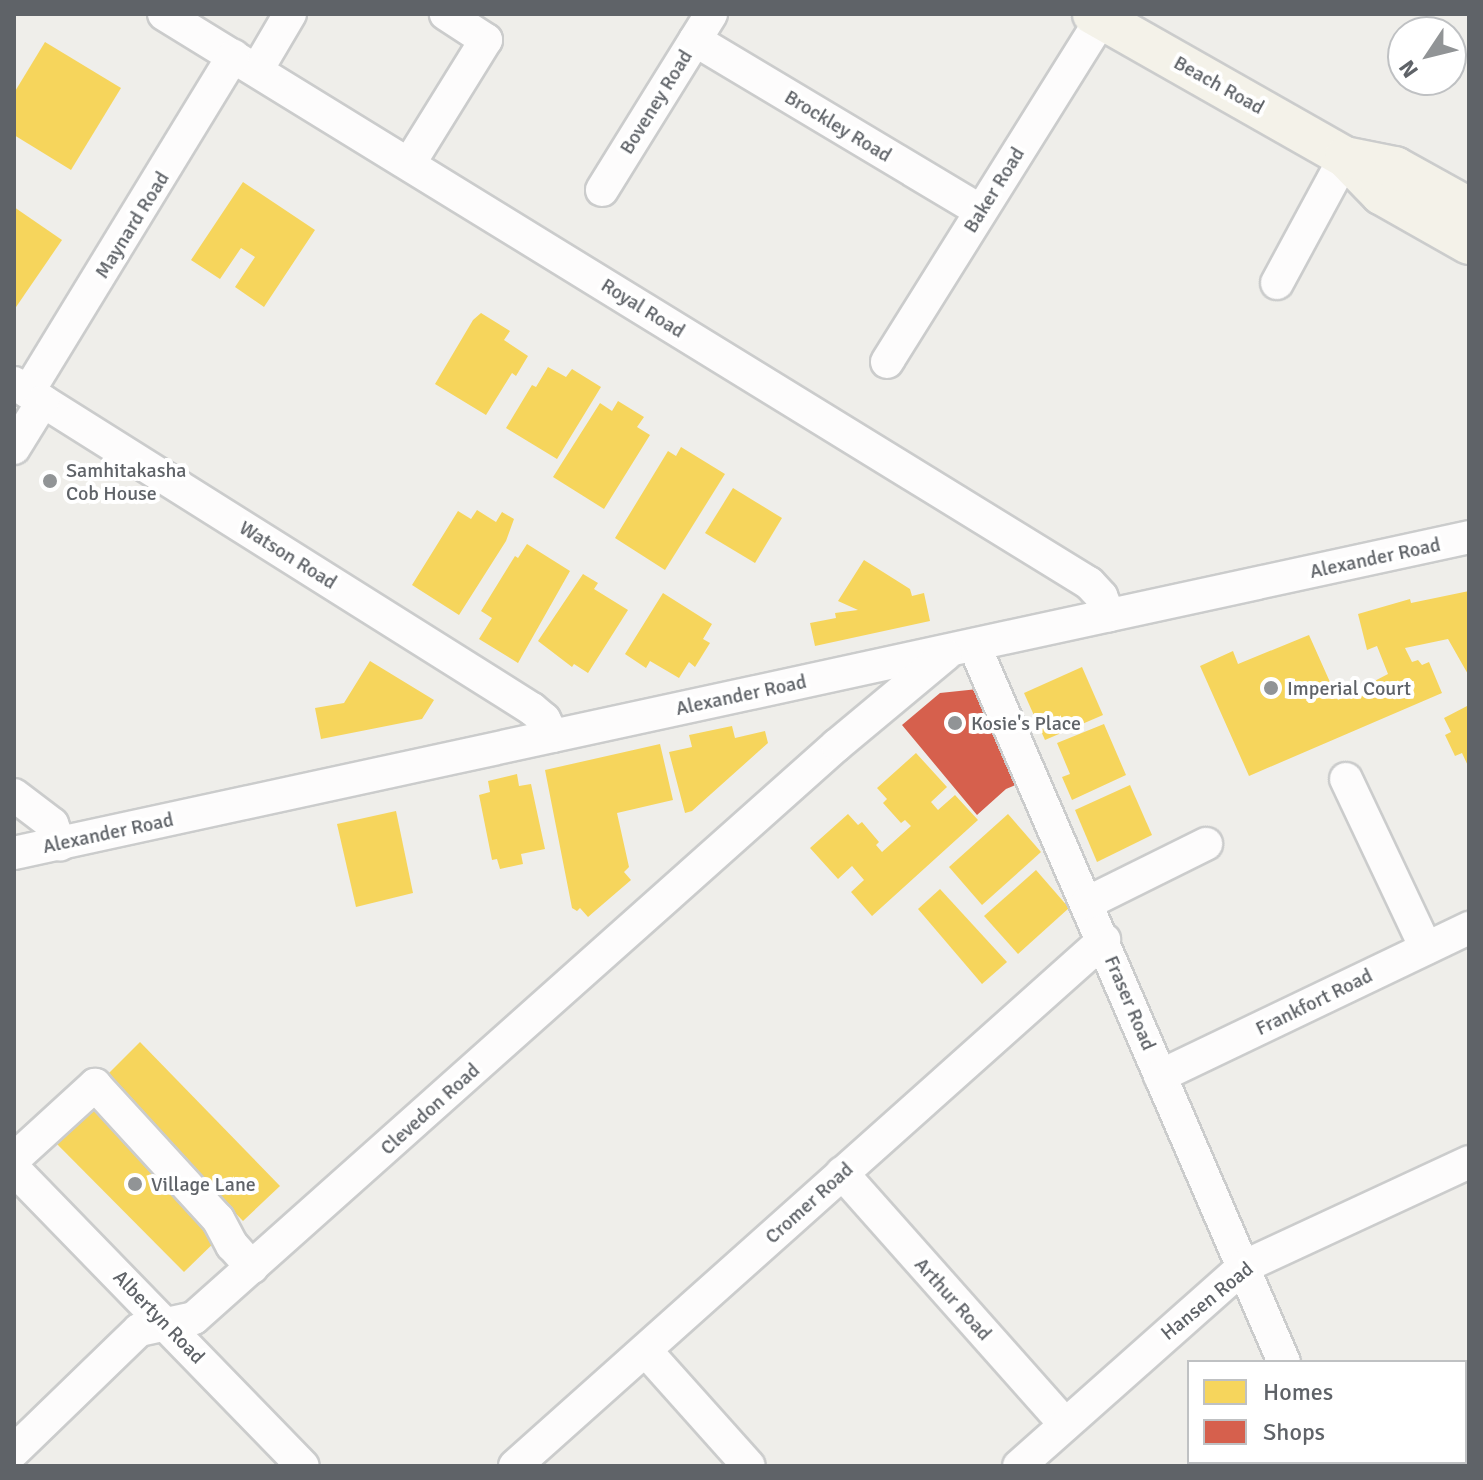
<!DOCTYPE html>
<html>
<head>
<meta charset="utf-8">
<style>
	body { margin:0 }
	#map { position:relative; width:1483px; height:1480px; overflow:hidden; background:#efeeea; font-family:Signika,sans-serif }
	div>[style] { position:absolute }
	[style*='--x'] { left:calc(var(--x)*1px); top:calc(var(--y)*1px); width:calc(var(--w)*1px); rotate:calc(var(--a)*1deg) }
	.homes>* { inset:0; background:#f6d55c }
	.shops>* { inset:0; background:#d6604d }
	.roads { filter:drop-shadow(2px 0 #cbcccc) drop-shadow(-2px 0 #cbcccc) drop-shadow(0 2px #cbcccc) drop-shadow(0 -2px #cbcccc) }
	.minor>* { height:32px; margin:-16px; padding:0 16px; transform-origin:16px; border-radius:16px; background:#fdfcfc }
	.major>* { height:40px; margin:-20px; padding:0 20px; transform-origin:20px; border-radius:20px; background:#f4f2e9 }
	.dots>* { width:22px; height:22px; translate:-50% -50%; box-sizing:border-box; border:4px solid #fff; border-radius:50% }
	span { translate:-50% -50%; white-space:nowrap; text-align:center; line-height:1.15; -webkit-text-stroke:8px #fff; paint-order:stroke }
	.street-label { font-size:20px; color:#5f6368 }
	.poi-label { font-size:20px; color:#5f6368 }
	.left { translate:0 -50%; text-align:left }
	.frame { position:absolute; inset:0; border:16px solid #5f6368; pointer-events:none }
	.legend { position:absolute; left:1187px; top:1360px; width:280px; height:104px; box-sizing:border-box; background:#fff; border:2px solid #bfc1c3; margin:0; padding:10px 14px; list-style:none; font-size:24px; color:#5f6368 }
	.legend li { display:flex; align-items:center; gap:16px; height:40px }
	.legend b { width:40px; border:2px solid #bfc1c3 }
	.north { position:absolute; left:1387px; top:16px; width:80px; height:80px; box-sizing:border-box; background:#fff; border:2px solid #bfc1c3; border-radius:50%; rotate:235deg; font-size:22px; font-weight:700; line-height:32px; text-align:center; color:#5f6368 }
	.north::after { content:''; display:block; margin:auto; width:28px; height:36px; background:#919496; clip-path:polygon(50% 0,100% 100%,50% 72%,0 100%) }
</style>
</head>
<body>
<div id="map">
	<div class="homes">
		<i style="clip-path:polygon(45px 42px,121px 88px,71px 170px,14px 135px,14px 93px)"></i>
		<i style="clip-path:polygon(243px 182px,315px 230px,264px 307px,235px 287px,255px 257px,241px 248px,220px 279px,191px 260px)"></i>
		<i style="clip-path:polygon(14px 207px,62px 240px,14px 310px)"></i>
		<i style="clip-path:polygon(481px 313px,510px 331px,504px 340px,528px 356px,516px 376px,512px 373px,486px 415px,435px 384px,473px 320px)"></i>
		<i style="clip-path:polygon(548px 367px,566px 377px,572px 369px,601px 387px,557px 459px,506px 428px,532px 385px,536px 387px)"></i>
		<i style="clip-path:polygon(618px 401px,644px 417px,637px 427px,650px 435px,604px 509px,553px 477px,600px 403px,612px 411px)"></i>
		<i style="clip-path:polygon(681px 447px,725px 474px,665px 570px,615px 538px,668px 451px,676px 456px)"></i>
		<i style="clip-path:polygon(733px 488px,782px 518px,755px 563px,705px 533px)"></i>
		<i style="clip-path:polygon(477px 510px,496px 522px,502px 512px,514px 519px,506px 541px,459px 615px,412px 585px,458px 511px,471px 519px)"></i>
		<i style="clip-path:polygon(527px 544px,570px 571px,518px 663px,479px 639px,492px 618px,481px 611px,515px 556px,518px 558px)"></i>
		<i style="clip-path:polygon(864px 560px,910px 589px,912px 596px,924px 593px,930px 621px,815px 646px,810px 623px,836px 618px,835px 613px,858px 610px,838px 601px)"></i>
		<i style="clip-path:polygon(583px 574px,598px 583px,594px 589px,628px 610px,588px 673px,574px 664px,572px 667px,538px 641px)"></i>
		<i style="clip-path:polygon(1469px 591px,1469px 676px,1448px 639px,1405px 648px,1412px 662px,1418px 660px,1422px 665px,1429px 662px,1442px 693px,1249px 776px,1200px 666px,1233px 651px,1238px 664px,1309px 635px,1338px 700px,1388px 674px,1377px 646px,1367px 650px,1358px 614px,1410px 599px,1411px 603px)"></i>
		<i style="clip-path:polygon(663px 593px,712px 624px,703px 639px,710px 643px,695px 667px,689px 662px,679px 678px,650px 661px,646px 668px,625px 654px)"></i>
		<i style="clip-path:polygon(370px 661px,434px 700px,422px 719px,321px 739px,315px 708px,344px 703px)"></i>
		<i style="clip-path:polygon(1082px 667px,1103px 715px,1045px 740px,1024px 693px)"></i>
		<i style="clip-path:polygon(1469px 705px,1469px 768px,1462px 753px,1455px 756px,1445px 735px,1451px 732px,1444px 718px)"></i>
		<i style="clip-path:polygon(1104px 724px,1126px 775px,1072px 800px,1062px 777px,1070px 774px,1057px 743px)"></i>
		<i style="clip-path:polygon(732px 726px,735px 738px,765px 731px,768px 743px,692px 811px,685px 813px,669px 752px,692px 747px,689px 735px)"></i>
		<i style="clip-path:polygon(660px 744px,673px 800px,617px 813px,629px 867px,624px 872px,631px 880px,588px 917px,580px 908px,577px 911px,572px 908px,545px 770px)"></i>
		<i style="clip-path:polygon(916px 753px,947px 787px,931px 802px,938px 810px,955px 795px,978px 820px,872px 916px,851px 892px,864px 880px,852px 866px,838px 879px,810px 848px,848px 814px,858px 825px,862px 822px,879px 842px,876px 845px,882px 852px,911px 826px,905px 820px,901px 823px,883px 803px,887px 799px,877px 788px)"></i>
		<i style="clip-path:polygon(517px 774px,519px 786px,531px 784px,545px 849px,521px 854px,523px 864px,500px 869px,497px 859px,492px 860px,479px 795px,490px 792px,488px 781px)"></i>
		<i style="clip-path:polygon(1130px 785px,1152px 835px,1097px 862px,1075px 810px)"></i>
		<i style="clip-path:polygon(396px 811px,413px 893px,356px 907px,337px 824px)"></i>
		<i style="clip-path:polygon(1008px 814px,1041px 852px,982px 905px,949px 867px)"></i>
		<i style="clip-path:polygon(1036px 870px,1069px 908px,1018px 954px,984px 916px)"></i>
		<i style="clip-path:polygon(940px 889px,1007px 962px,982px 984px,918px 909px)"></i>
		<i style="clip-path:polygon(140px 1042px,280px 1186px,243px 1221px,104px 1078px)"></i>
		<i style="clip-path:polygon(86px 1096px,223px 1234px,184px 1272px,47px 1134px)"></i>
	</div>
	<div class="shops">
		<i style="clip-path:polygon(978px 689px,1018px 784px,1006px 789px,977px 815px,902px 725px,940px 693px)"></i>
	</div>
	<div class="roads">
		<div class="minor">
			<i style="--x:164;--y:14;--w:1086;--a:31.6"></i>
			<i style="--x:1089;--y:583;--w:18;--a:47"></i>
			<i style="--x:1101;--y:596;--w:21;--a:67"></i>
			<i style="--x:695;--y:40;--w:333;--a:30.9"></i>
			<i style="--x:257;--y:70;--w:65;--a:-59.5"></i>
			<i style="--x:409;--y:164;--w:146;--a:-58.2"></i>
			<i style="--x:486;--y:40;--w:48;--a:-147"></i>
			<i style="--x:602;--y:190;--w:207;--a:-58.2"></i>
			<i style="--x:1277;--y:283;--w:143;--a:-61.6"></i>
			<i style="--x:887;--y:362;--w:404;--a:-58"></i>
			<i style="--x:14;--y:383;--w:612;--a:32.18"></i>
			<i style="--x:532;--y:709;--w:16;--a:40"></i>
			<i style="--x:544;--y:719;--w:19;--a:62"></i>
			<i style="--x:28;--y:392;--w:394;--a:-58.6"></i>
			<i style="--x:14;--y:448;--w:55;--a:-58.3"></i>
			<i style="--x:974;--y:645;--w:781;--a:66.62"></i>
			<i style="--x:1346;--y:779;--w:187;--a:64.7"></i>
			<i style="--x:14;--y:795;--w:48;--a:37.3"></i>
			<i style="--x:52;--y:824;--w:22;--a:68"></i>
			<i style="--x:14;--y:853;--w:1489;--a:-12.25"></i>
			<i style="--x:1087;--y:903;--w:133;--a:-26.4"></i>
			<i style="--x:1160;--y:1076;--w:343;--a:-25.6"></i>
			<i style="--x:14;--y:1159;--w:110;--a:-42.4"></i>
			<i style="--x:95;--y:1085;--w:182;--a:47.5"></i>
			<i style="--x:218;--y:1219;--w:30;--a:62"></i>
			<i style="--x:232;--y:1245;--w:30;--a:48"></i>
			<i style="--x:14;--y:1169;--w:414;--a:45.8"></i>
			<i style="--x:842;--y:1173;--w:336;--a:48.4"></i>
			<i style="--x:646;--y:1351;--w:154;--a:48.2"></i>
			<i style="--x:1465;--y:1400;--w:4;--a:-27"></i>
			<i style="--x:14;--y:1451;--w:174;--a:-44.1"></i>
			<i style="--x:139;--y:1330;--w:56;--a:-12.3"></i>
			<i style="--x:194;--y:1318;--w:861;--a:-41.71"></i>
			<i style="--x:837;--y:745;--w:141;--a:-39.8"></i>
			<i style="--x:515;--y:1466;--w:790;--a:-41.77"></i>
			<i style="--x:1019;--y:1466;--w:300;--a:-41.6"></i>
			<i style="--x:1243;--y:1267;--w:249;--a:-24.9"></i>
			<i style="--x:1320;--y:1466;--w:10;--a:-24"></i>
		</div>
		<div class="major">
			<i style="--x:1093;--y:14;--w:290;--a:29.6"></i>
			<i style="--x:1345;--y:157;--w:52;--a:45.8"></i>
			<i style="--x:1381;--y:194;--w:101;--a:29.6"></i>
			<i style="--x:1345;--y:157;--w:51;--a:11.3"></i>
			<i style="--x:1395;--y:167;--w:85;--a:29"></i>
		</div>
	</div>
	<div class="dots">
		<i style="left:50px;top:481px;background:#919496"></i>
		<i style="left:1271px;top:688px;background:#919496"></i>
		<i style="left:955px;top:723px;background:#919496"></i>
		<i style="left:135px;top:1184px;background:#919496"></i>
	</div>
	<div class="street-label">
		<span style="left:1219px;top:85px;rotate:29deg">Beach Road</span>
		<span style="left:656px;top:102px;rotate:-58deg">Boveney Road</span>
		<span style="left:838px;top:126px;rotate:31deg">Brockley Road</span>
		<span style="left:994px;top:190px;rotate:-58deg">Baker Road</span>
		<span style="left:132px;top:225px;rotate:-58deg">Maynard Road</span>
		<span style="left:643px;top:308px;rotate:32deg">Royal Road</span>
		<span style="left:288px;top:555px;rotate:32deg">Watson Road</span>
		<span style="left:1375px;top:558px;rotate:-12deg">Alexander Road</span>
		<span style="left:741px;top:695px;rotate:-12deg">Alexander Road</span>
		<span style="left:108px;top:833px;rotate:-12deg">Alexander Road</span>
		<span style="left:1314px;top:1002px;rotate:-26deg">Frankfort Road</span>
		<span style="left:1130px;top:1003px;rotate:67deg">Fraser Road</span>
		<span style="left:430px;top:1109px;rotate:-42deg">Clevedon Road</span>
		<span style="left:809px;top:1203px;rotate:-42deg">Cromer Road</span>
		<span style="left:953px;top:1299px;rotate:48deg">Arthur Road</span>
		<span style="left:1207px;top:1301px;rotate:-39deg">Hansen Road</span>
		<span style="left:159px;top:1317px;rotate:46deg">Albertyn Road</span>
	</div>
	<div class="poi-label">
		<span class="left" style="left:66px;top:482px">Samhitakasha<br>Cob House</span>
		<span class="left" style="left:1287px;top:688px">Imperial Court</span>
		<span class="left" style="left:971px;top:723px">Kosie's Place</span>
		<span class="left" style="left:151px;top:1184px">Village Lane</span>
	</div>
	<div class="frame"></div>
	<ul class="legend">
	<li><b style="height:22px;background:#f6d55c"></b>Homes</li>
	<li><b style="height:22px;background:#d6604d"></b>Shops</li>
	</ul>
	<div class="north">N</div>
</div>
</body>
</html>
